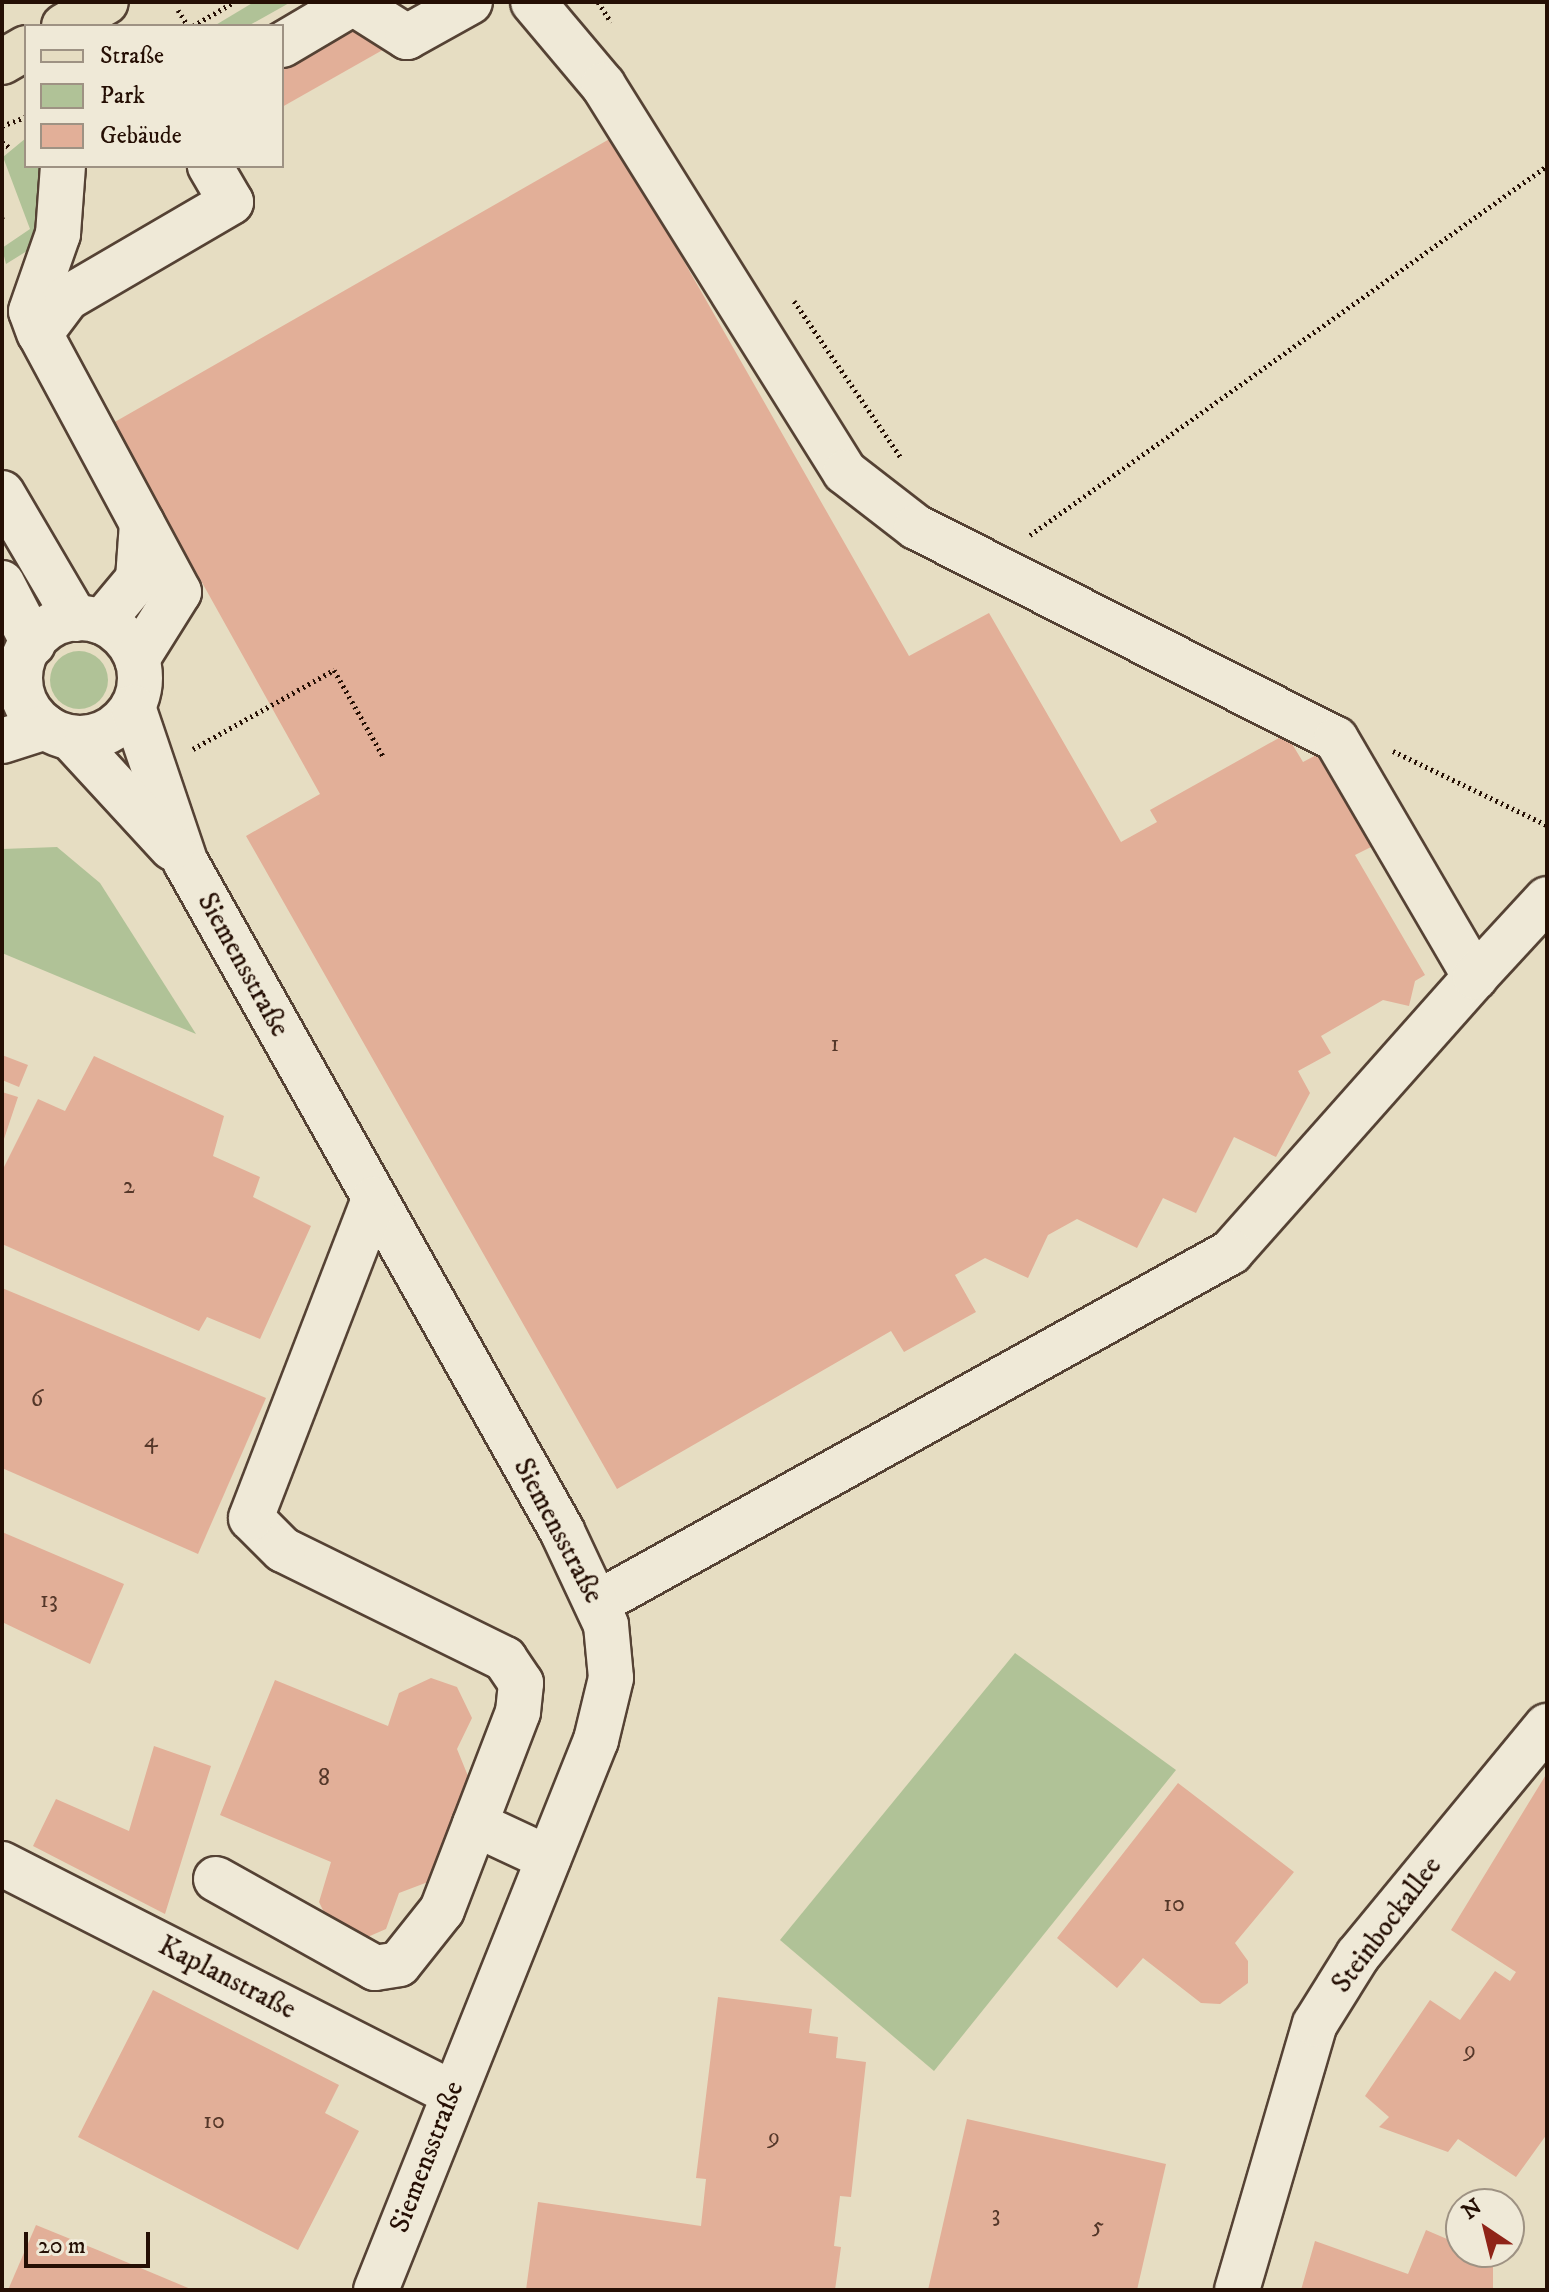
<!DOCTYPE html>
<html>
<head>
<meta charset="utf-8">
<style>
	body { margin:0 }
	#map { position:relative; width:1549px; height:2292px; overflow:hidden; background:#e6ddc2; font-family:"IM FELL DW Pica",serif }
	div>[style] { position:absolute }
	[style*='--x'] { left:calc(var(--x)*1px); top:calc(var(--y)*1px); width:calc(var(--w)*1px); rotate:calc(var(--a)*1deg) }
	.green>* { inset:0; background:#b0c297 }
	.round { border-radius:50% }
	.building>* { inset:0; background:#e2af98 }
	.path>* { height:5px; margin-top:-2.5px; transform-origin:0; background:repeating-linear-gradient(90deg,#250f04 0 2px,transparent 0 6px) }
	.roads { filter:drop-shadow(2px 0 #554234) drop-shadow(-2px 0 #554234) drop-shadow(0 2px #554234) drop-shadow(0 -2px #554234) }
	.minor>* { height:44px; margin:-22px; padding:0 22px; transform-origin:22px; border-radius:22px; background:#efe9d7 }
	.minor>.ring { margin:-22px; padding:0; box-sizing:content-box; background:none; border:44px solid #efe9d7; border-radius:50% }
	.major>* { height:44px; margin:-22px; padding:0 22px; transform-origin:22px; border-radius:22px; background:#e6ddc2 }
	span { translate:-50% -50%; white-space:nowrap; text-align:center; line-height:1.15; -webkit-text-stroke:6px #efe9d7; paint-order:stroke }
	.number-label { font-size:24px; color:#543729 }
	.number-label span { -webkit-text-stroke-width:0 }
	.street-label { font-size:28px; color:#250f04 }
	.frame { position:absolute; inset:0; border:4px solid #250f04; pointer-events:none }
	.legend { position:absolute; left:24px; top:24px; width:260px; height:144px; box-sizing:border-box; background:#efe9d7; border:2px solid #9e9283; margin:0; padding:10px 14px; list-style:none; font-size:24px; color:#250f04 }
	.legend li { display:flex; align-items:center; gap:16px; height:40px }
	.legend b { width:40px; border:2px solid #9e9283 }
	.north { position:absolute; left:1445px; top:2188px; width:80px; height:80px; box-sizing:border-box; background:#efe9d7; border:2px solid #9e9283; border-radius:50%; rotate:325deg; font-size:22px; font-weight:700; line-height:32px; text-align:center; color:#250f04 }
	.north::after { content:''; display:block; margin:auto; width:28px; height:36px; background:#8f2418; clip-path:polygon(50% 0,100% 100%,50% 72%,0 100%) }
	.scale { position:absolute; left:24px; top:2232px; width:126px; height:36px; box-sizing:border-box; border:4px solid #250f04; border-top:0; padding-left:10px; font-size:24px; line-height:28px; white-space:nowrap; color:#250f04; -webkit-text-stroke:6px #efe9d7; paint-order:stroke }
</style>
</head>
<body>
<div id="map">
	<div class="green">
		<i style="clip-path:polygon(254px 2px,291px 2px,248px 26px,214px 26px)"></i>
		<i style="clip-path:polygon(26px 138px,26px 166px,45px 166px,35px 246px,6px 264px,2px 248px,30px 229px,3px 157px)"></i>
		<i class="round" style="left:50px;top:651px;width:58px;height:58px"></i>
		<i style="clip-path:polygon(57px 847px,100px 883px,196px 1034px,2px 953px,2px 849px)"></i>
		<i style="clip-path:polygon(1015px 1653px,1176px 1770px,934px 2071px,780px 1940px)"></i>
	</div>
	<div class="building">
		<i style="clip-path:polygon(342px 2px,395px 43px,282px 107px,282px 36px)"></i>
		<i style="clip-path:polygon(613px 137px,909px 656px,989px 613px,1121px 842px,1157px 822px,1150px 810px,1286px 734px,1303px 762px,1322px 752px,1375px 845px,1355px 855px,1425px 975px,1415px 981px,1409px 1006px,1383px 1000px,1321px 1036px,1331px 1053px,1298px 1071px,1310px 1093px,1276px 1157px,1234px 1137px,1196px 1213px,1163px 1198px,1137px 1248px,1077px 1219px,1048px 1235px,1028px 1278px,985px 1258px,955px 1275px,976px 1312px,904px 1352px,891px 1331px,617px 1489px,246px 836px,320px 794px,113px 423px)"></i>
		<i style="clip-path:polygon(2px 1055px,28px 1065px,19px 1087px,2px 1080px)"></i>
		<i style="clip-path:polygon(94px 1056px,224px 1116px,213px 1156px,260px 1177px,253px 1197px,311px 1226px,260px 1339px,207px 1317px,199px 1331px,2px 1244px,2px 1171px,38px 1099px,65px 1111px)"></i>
		<i style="clip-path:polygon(2px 1092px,18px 1097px,3px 1142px,2px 1142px)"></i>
		<i style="clip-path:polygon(2px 1288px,266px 1398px,198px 1554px,2px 1468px)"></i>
		<i style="clip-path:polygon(2px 1532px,124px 1584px,90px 1664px,2px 1622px)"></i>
		<i style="clip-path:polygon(431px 1678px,457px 1687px,472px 1718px,457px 1749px,468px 1776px,428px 1882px,399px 1893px,386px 1929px,356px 1942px,334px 1933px,319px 1902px,331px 1862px,220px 1815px,275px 1680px,388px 1726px,399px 1693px)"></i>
		<i style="clip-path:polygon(154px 1746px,211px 1766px,165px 1914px,33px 1846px,56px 1799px,129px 1831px)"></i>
		<i style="clip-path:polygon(1547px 1773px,1547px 2134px,1516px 2177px,1458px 2139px,1448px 2152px,1379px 2127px,1389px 2117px,1365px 2096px,1430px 2000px,1460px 2020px,1495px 1971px,1510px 1981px,1516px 1972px,1451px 1930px)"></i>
		<i style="clip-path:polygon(1178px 1783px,1294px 1872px,1235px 1943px,1248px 1961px,1248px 1983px,1220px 2004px,1201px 2003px,1143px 1958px,1117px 1988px,1057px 1938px)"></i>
		<i style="clip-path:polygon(153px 1990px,339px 2085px,325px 2113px,359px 2131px,298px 2250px,78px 2137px)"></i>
		<i style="clip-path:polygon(718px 1997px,812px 2009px,809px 2033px,838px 2037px,836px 2058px,866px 2062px,851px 2197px,840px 2196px,834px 2246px,841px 2247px,835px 2290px,526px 2290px,538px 2202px,701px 2226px,706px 2179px,696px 2178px)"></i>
		<i style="clip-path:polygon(967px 2119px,1166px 2164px,1137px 2290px,928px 2290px)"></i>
		<i style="clip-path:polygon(36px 2225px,100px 2251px,193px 2290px,8px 2290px)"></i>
		<i style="clip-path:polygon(1426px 2230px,1461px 2245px,1461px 2252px,1493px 2258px,1493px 2290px,1301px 2290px,1315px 2241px,1408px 2274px)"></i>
	</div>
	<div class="path">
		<i style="--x:598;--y:2;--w:24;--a:57"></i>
		<i style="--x:178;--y:10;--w:19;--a:58"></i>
		<i style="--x:193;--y:26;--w:48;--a:-30.3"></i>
		<i style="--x:2;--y:126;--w:26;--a:-21"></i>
		<i style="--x:2;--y:142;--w:10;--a:37"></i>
		<i style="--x:2;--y:217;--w:3;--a:90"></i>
		<i style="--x:794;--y:301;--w:190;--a:55.7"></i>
		<i style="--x:1030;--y:535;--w:635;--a:-35.52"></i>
		<i style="--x:193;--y:749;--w:162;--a:-29.3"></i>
		<i style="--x:334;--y:670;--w:101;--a:60.4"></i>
		<i style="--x:1393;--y:751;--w:171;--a:25.7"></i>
	</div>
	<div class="roads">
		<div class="minor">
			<i style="--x:533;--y:2;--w:109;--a:49.9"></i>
			<i style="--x:603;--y:85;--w:456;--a:58"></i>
			<i style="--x:845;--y:472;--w:90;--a:37.8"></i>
			<i style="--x:916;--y:527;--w:470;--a:26.8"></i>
			<i style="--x:1336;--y:739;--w:276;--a:59.7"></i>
			<i style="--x:1475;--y:977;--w:368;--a:131.6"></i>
			<i style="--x:1231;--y:1252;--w:722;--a:151.02"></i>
			<i style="--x:282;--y:45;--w:82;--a:-30.6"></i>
			<i style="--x:353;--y:3;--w:64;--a:32.2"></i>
			<i style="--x:407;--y:37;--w:72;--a:-29.1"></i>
			<i style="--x:39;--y:333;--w:23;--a:-110"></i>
			<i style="--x:31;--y:311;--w:82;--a:-70.7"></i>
			<i style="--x:58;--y:234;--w:68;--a:-85.8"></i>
			<i style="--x:2;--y:493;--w:146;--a:59.6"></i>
			<i style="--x:2;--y:583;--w:68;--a:62.7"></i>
			<i class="ring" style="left:20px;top:618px;width:76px;height:76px"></i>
			<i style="--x:102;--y:622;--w:56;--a:-50.1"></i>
			<i style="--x:138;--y:579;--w:56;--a:-85.9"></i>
			<i style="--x:137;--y:659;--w:79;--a:-57.9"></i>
			<i style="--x:179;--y:592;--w:293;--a:-118.3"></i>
			<i style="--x:40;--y:334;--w:45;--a:-53.1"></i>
			<i style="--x:67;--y:298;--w:190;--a:-30.3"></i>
			<i style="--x:231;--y:202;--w:42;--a:-120.3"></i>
			<i style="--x:133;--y:707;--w:163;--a:71.3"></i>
			<i style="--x:185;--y:861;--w:769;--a:60.63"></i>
			<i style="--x:562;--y:1531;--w:104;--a:64.9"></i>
			<i style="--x:606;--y:1625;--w:53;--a:84.6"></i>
			<i style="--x:611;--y:1678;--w:64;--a:103.6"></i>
			<i style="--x:596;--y:1740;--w:592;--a:111.8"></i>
			<i style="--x:71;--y:738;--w:149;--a:47.4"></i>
			<i style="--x:2;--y:741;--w:46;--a:-17.7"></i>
			<i style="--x:1475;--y:977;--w:106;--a:-47.3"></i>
			<i style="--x:475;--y:1824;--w:81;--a:25"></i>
			<i style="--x:2;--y:1864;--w:505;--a:26.97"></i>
			<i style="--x:216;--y:1879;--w:182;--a:29.2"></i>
			<i style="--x:375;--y:1968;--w:24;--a:-9"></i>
			<i style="--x:399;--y:1964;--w:69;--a:-51.5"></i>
			<i style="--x:442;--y:1910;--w:212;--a:-69"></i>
			<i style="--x:518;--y:1712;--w:29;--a:-84"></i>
			<i style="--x:521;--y:1683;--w:29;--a:-124"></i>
			<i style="--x:505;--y:1659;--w:247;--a:-153.8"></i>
			<i style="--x:283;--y:1550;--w:45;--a:-135"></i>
			<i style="--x:251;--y:1518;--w:342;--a:-68.9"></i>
			<i style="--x:1237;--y:2290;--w:277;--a:-73.7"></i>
			<i style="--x:1315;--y:2024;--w:81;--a:-58.1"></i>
			<i style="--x:1358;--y:1955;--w:297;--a:-50.5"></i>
		</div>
		<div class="major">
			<i style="--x:64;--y:26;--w:48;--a:-29.7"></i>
			<i style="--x:2;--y:62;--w:28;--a:-30"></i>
		</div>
	</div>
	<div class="number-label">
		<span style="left:835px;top:1045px">1</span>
		<span style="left:129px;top:1187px">2</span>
		<span style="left:37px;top:1400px">6</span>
		<span style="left:151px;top:1441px">4</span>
		<span style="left:49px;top:1601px">13</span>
		<span style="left:324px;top:1779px">8</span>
		<span style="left:1174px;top:1905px">10</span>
		<span style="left:1470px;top:2051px">9</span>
		<span style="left:214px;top:2122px">10</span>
		<span style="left:774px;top:2138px">9</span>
		<span style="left:996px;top:2215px">3</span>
		<span style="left:1098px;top:2227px">5</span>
	</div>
	<div class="street-label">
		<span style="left:243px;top:965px;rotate:61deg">Siemensstraße</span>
		<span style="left:558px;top:1531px;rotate:62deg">Siemensstraße</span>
		<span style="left:1387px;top:1925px;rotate:-53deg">Steinbockallee</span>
		<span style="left:227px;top:1978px;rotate:27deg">Kaplanstraße</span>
		<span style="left:427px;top:2157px;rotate:-69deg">Siemensstraße</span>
	</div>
	<div class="frame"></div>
	<ul class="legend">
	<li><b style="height:10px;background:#e6ddc2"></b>Straße</li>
	<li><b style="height:22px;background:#b0c297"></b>Park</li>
	<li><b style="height:22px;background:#e2af98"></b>Gebäude</li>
	</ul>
	<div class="north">N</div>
	<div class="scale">20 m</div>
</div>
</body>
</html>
